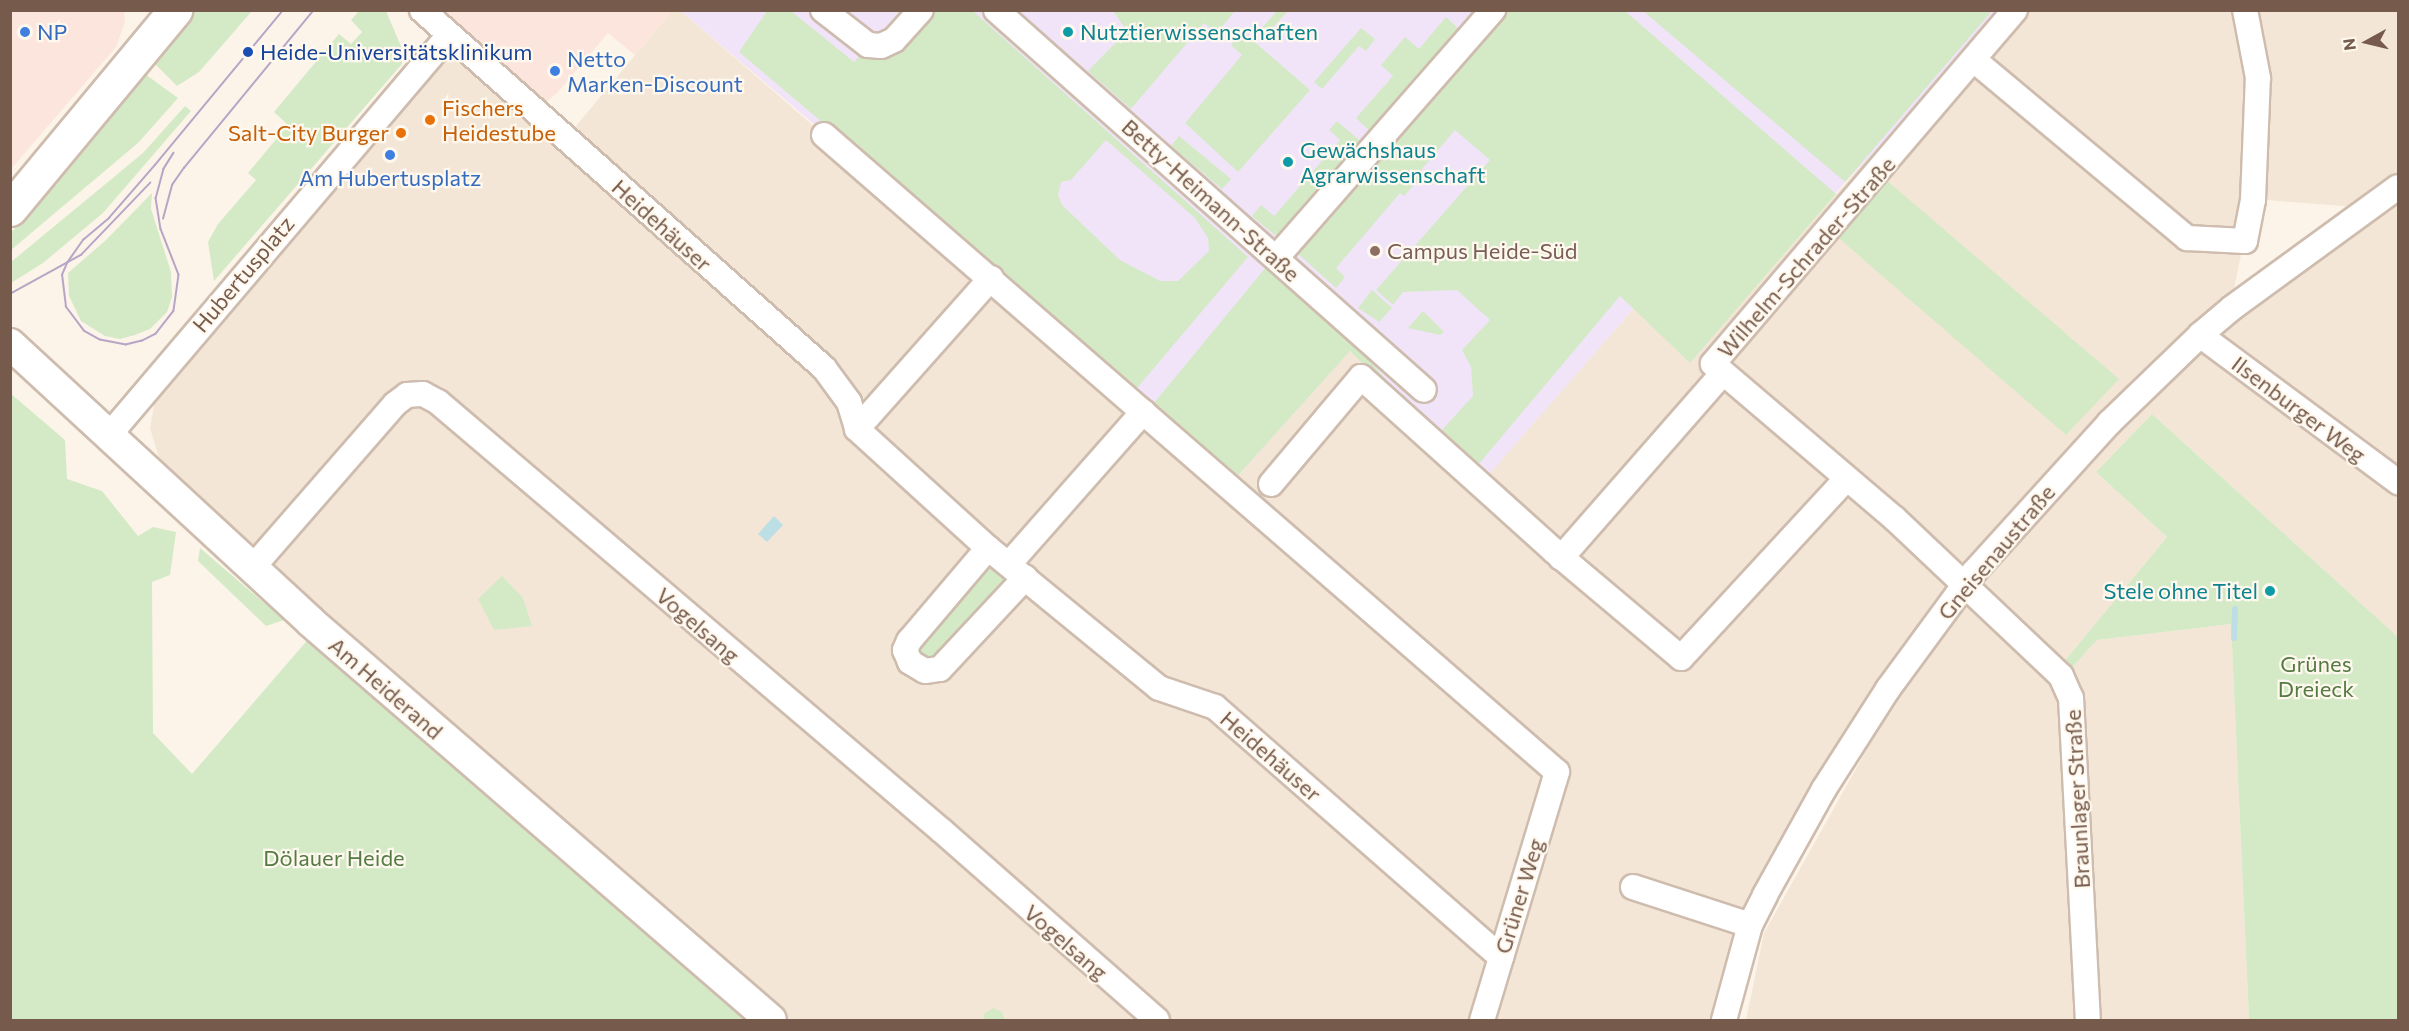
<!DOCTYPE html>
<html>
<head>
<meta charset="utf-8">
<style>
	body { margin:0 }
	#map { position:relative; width:2409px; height:1031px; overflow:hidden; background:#fcf4e8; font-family:Commissioner,sans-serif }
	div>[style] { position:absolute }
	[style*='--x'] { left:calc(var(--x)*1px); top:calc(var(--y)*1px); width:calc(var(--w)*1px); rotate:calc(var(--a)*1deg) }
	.residential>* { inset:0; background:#f4e6d6 }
	.commercial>* { inset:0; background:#fce5dc }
	.education>* { inset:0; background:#f1e4f9 }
	.green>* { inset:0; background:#d4eac6 }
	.water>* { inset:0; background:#bcdfe6 }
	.stream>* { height:6px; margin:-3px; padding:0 3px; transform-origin:3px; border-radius:3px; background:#bcdfe6 }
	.roads { filter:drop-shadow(2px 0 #cebcae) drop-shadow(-2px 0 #cebcae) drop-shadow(0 2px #cebcae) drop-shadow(0 -2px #cebcae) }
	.minor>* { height:24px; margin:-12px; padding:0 12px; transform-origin:12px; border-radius:12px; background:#fff }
	.tertiary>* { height:30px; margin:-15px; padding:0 15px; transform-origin:15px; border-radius:15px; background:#fff }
	.secondary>* { height:33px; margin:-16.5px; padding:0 16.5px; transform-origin:16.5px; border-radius:16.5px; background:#fff }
	.tram>* { height:1.5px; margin:-0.75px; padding:0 0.75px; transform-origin:0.75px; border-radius:0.75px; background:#b7a5c6 }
	.dots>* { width:16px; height:16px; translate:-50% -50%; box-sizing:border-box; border:3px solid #fff8ee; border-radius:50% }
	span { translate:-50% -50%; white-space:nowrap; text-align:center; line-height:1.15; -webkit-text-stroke:4.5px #fff8ee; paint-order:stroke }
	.shop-label { font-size:22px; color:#366cbe }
	.left { translate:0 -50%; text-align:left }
	.culture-label { font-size:22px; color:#0d838f }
	.right { translate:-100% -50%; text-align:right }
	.transit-label { font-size:22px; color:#164399 }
	.food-label { font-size:22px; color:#c56008 }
	.street-label { font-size:22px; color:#765b4c }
	.education-label { font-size:22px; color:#785e54 }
	.park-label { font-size:22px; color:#547b44 }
	.frame { position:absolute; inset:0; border:12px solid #765b4c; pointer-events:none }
	.north { position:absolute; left:2337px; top:12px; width:60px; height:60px; -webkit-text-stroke:4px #fff8ee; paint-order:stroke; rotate:262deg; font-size:16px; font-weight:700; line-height:24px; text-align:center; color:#765b4c }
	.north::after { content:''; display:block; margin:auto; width:21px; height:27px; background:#765b4c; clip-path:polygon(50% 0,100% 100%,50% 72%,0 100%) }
</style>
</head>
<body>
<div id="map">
	<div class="residential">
		<i style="clip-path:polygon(672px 11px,681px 11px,1143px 412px,1233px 481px,1350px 351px,1485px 478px,1634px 308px,1690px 362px,1974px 36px,2021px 11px,2243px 11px,2252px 200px,2231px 304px,2368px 208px,2255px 199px,2248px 11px,2398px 11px,2398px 637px,2152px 414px,2096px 472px,2167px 537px,2063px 663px,2069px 671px,2097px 640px,2231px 624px,2249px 1020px,1746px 1020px,1764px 933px,1960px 583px,1765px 895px,1731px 1020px,1169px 1020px,771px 668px,452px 413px,1136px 1020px,774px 1020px,256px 563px,165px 478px,150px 428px,156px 394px,449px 35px,566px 138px)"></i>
	</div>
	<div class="commercial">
		<i style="clip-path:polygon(11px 10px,124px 11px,125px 22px,116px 47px,11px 169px)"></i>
		<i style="clip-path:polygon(428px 11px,672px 11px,635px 55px,608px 33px,558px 92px,535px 112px)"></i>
	</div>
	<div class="education">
		<i style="clip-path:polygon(681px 11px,2012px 11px,1845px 182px,1690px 363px,1634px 308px,1485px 479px,1350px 351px,1233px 481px)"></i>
	</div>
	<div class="green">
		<i style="clip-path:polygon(192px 11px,252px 11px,199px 72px,177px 86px,150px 59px)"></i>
		<i style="clip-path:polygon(359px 11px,386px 11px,403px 51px,402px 64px,214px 281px,208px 242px,218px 224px,256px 180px,248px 173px,288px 125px,274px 112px,339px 34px,351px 44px,362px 32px,351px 20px)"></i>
		<i style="clip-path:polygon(evenodd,767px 11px,791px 11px,854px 62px,862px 53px,932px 11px,973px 11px,1248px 257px,1137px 388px,739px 52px,767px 11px,1106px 140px,1195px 218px,1208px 238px,1209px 251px,1178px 281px,1160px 281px,1120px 260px,1062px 205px,1058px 195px,1061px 182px,1071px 180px,1106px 140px)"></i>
		<i style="clip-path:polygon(1113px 11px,1233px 10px,1234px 12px,1217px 33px,1204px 23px,1131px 109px,1088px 71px,1127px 31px)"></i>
		<i style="clip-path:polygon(1277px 11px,1288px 11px,1265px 36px,1259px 31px)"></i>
		<i style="clip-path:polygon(1507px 11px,1625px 11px,1836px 194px,1690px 363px,1620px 296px,1478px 465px,1442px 430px,1473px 396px,1471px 367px,1462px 350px,1490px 320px,1457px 290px,1403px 292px,1393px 305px,1376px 290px,1490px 160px,1455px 130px,1417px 175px,1420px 178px,1404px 196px,1400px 193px,1336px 268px,1345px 277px,1336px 288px,1296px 252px)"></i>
		<i style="clip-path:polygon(1643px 11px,1992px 11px,1845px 182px)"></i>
		<i style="clip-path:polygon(1446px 17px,1463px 33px,1375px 136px,1356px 118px,1393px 76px,1381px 65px,1405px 37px,1419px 49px)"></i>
		<i style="clip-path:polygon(1361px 28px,1375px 39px,1366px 51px,1359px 46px,1322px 89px,1314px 82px)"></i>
		<i style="clip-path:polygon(1243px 32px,1310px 90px,1238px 172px,1185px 123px,1242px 55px,1231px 45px)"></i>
		<i style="clip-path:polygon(145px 74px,178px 98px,138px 143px,11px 250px,11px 233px,127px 90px)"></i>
		<i style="clip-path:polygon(185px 106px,191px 111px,103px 213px,43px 263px,11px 283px,11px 262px,143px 153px)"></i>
		<i style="clip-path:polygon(1337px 121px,1365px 145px,1282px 241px,1252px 216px,1261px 205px,1274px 216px,1340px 140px,1329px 130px)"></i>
		<i style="clip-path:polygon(1179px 136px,1231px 179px,1222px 189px,1171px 146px)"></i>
		<i style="clip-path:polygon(1884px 178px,2119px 379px,2066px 435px,1835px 235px)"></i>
		<i style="clip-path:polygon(152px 193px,151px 209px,171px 272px,172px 297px,167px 312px,150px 329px,135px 335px,120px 339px,105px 336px,81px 321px,69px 296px,68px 273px,106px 240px)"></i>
		<i style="clip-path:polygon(1267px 266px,1347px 334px,1427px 428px,1350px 351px,1233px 481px,1149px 409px)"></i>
		<i style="clip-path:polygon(1372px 290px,1392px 308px,1379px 322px,1358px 308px)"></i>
		<i style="clip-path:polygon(1423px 311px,1444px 332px,1440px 335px,1408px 328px)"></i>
		<i style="clip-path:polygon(10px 393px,65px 440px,67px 479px,102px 491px,138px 536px,153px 527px,176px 532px,170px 575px,152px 582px,153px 733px,192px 774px,317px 629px,769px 1020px,11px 1020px)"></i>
		<i style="clip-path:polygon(2152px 414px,2398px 637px,2398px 1020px,2249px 1020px,2231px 624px,2097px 640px,2068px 672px,2063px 663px,2167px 537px,2096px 472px)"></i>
		<i style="clip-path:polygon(200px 548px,284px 620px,266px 626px,198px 561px)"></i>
		<i style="clip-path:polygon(991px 562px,1010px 582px,940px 660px,922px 660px,917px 650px,921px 638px)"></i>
		<i style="clip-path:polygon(502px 576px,523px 598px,532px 626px,494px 630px,478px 599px)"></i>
		<i style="clip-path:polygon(993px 1008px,1002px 1012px,1005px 1020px,984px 1020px,984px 1014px)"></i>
	</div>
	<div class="water">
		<i style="clip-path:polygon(774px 516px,783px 525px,767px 542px,758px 534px)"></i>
	</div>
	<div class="stream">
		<i style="--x:2234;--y:638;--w:29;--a:-88"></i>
	</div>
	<div class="roads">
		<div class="minor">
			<i style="--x:422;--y:10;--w:538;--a:41.69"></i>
			<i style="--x:824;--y:368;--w:42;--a:53.7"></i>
			<i style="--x:849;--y:402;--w:28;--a:73"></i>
			<i style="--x:857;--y:429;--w:177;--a:42.3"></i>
			<i style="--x:988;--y:548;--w:221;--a:39.3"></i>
			<i style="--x:1159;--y:688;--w:59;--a:18.7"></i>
			<i style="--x:1215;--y:707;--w:380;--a:41.2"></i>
			<i style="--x:823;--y:10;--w:57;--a:37.9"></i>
			<i style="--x:868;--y:45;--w:13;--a:4"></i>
			<i style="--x:881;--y:46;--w:14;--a:-25"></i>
			<i style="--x:894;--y:40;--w:40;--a:-48"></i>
			<i style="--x:996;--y:10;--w:572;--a:41.6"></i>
			<i style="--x:2015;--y:10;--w:465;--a:130.5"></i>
			<i style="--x:1713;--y:364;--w:238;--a:40.4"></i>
			<i style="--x:1894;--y:518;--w:230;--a:43.4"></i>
			<i style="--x:2061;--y:676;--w:24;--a:66"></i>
			<i style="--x:2071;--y:698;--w:322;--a:87"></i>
			<i style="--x:1974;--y:60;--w:278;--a:39.9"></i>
			<i style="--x:2187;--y:238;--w:58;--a:3"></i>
			<i style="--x:2245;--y:241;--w:42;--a:-79"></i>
			<i style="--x:2253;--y:200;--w:122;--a:-87.7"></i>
			<i style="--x:2258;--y:78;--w:69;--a:-100.8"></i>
			<i style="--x:824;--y:135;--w:971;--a:40.99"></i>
			<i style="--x:1557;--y:772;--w:259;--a:106.8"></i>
			<i style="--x:1276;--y:258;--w:330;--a:-48.8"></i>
			<i style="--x:2200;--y:335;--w:247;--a:36.6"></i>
			<i style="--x:857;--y:429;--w:202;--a:-48.4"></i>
			<i style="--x:110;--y:434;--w:524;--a:-49.65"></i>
			<i style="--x:1271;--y:484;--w:140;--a:-49.9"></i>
			<i style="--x:1361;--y:377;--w:260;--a:42"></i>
			<i style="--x:1554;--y:551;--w:166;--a:40.1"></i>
			<i style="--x:1681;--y:658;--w:243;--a:-47.3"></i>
			<i style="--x:988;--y:548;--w:122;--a:130.3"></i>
			<i style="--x:909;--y:641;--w:10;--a:114"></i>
			<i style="--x:905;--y:650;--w:13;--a:67"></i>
			<i style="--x:910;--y:662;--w:17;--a:31"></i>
			<i style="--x:925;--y:671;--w:15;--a:-8"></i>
			<i style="--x:940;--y:669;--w:125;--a:-47"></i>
			<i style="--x:1561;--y:558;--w:246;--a:-48.8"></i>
			<i style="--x:1009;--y:564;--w:203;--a:-48.6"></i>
			<i style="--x:253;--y:567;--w:216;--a:-48.9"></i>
			<i style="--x:395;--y:404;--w:15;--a:-37"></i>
			<i style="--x:407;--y:395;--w:16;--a:-4"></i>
			<i style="--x:423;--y:394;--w:17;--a:28"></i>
			<i style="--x:438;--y:402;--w:662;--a:40.4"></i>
			<i style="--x:942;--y:831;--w:286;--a:41.3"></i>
			<i style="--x:1633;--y:887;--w:123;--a:18"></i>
			<i style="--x:1724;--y:1020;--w:98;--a:-74.7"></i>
			<i style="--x:1750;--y:925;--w:34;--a:-63"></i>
			<i style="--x:1765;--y:895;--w:121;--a:-60.9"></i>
			<i style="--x:1824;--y:789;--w:119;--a:-57.4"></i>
			<i style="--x:1888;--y:689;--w:145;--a:-53.7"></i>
			<i style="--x:1974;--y:572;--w:201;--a:-47.8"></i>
			<i style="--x:2109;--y:423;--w:127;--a:-44"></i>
			<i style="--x:2200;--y:335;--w:42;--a:-40.2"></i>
			<i style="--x:2232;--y:308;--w:205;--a:-36.1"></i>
		</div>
		<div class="tertiary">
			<i style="--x:10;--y:344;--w:410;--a:42.7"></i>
			<i style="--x:311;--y:622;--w:608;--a:40.87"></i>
		</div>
		<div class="secondary">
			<i style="--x:10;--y:209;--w:259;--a:-50.3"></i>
		</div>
	</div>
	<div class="tram">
		<i style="--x:174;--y:153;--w:19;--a:122"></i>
		<i style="--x:164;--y:169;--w:30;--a:105"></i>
		<i style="--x:156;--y:198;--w:31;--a:81"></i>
		<i style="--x:161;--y:229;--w:49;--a:68.6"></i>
		<i style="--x:179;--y:275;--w:36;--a:98"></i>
		<i style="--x:174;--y:311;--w:29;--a:128"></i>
		<i style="--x:156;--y:334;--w:16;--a:153"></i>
		<i style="--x:142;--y:341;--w:16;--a:166"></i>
		<i style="--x:126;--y:345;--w:26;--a:-169"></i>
		<i style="--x:100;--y:340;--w:18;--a:-151"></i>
		<i style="--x:84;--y:331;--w:30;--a:-127"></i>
		<i style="--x:66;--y:307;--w:32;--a:-97"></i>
		<i style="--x:62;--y:275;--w:13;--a:-67"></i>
		<i style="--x:67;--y:263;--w:28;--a:-55"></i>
		<i style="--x:83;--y:240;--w:34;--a:-40"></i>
		<i style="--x:109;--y:218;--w:70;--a:-49"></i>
		<i style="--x:155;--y:165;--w:201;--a:-50.4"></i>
		<i style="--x:163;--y:219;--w:35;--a:-75"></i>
		<i style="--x:172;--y:185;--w:21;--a:-55"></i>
		<i style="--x:184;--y:168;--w:205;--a:-50.6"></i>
		<i style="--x:10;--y:294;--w:81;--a:-28.8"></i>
		<i style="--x:81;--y:255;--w:100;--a:-46.2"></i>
	</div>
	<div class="dots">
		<i style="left:25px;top:32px;background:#3f7fe0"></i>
		<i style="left:1068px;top:32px;background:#0f9aa8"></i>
		<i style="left:248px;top:52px;background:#1a4fb4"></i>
		<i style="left:555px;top:71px;background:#3f7fe0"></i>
		<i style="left:430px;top:120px;background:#e8710a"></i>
		<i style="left:401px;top:133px;background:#e8710a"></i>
		<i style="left:390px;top:155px;background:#3f7fe0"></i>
		<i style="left:1288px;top:162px;background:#0f9aa8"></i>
		<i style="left:1375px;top:251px;background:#8d6e63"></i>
		<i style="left:2270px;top:591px;background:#0f9aa8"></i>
	</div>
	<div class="shop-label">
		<span class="left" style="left:37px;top:32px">NP</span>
		<span class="left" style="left:567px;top:71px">Netto<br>Marken-Discount</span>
		<span style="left:390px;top:178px">Am Hubertusplatz</span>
	</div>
	<div class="culture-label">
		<span class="left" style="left:1080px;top:32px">Nutztierwissenschaften</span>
		<span class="left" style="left:1300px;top:162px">Gewächshaus<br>Agrarwissenschaft</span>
		<span class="right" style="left:2258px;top:591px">Stele ohne Titel</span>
	</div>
	<div class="transit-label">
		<span class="left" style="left:260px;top:52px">Heide-Universitätsklinikum</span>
	</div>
	<div class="food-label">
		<span class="left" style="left:442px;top:120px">Fischers<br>Heidestube</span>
		<span class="right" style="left:389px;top:133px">Salt-City Burger</span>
	</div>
	<div class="street-label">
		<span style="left:1211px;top:200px;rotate:42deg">Betty-Heimann-Straße</span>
		<span style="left:662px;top:225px;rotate:42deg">Heidehäuser</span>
		<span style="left:1806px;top:257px;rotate:-49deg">Wilhelm-Schrader-Straße</span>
		<span style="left:243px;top:274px;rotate:-50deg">Hubertusplatz</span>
		<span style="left:2299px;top:409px;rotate:37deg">Ilsenburger Weg</span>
		<span style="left:1996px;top:552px;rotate:-50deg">Gneisenaustraße</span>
		<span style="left:698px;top:625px;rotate:41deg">Vogelsang</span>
		<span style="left:386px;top:688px;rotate:41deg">Am Heiderand</span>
		<span style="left:1271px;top:756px;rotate:41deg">Heidehäuser</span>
		<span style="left:2077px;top:799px;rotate:-93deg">Braunlager Straße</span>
		<span style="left:1519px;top:896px;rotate:-73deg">Grüner Weg</span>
		<span style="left:1066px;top:942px;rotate:41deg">Vogelsang</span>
	</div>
	<div class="education-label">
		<span class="left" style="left:1387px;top:251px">Campus Heide-Süd</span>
	</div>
	<div class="park-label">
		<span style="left:2316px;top:676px">Grünes<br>Dreieck</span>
		<span style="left:334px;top:858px">Dölauer Heide</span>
	</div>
	<div class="frame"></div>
	<div class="north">N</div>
</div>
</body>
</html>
